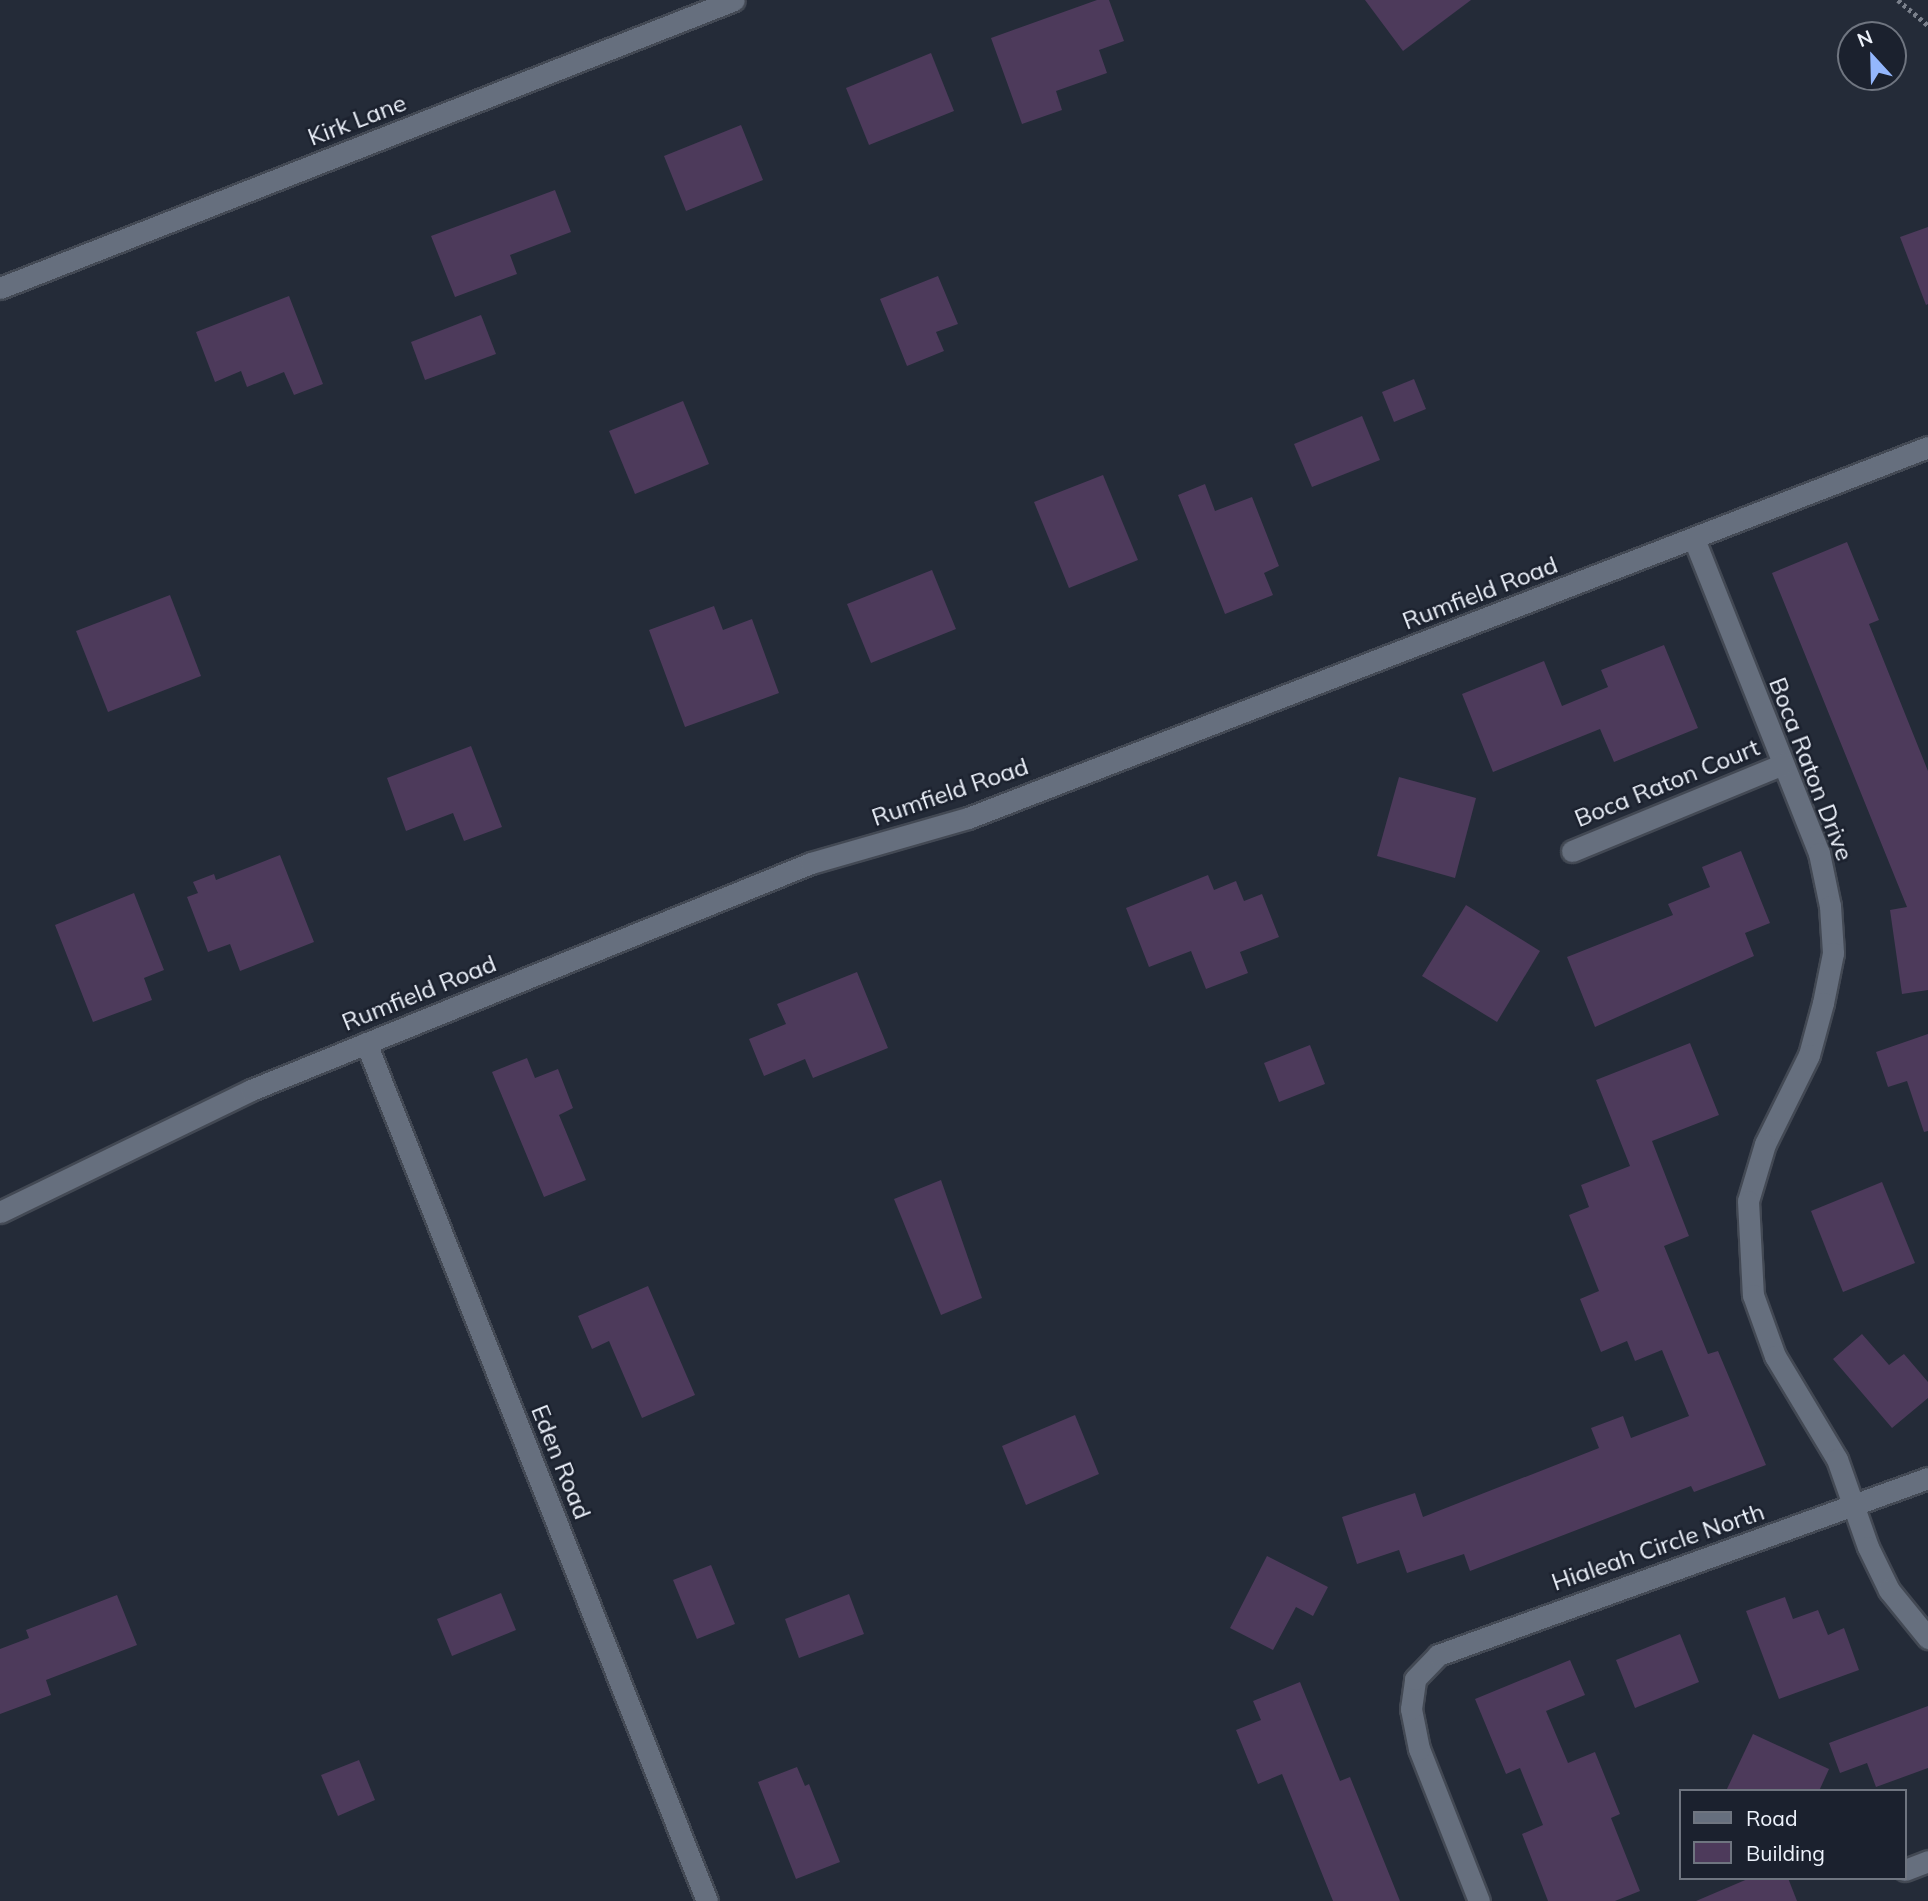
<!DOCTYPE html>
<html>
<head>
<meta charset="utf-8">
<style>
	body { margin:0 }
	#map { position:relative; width:1928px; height:1901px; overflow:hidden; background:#242b38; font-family:Mulish,sans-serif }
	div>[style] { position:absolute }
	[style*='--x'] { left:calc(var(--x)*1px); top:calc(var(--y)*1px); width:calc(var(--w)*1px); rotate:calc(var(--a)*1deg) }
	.building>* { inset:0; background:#4d3a5b }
	.path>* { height:4.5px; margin-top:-2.25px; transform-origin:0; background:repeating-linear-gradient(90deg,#7a808b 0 3.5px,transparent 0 7px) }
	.roads { filter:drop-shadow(2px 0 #434954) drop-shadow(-2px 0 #434954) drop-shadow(0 2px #434954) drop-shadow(0 -2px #434954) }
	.street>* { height:21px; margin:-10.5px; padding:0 10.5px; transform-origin:10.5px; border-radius:10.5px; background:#666f7e }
	.secondary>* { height:21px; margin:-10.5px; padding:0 10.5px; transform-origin:10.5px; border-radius:10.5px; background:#666f7e }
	span { translate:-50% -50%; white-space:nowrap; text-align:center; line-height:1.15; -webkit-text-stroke:5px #1b212e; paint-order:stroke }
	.street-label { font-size:24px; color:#edf2fb }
	.legend { position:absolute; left:1679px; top:1789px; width:228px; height:91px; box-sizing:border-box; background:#1b212e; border:2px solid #6f7580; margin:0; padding:9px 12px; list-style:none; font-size:21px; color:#edf2fb }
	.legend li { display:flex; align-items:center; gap:14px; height:35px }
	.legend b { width:35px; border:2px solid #6f7580 }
	.north { position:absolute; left:1837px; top:21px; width:70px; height:70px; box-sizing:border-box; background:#1b212e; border:2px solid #6f7580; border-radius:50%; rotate:338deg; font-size:19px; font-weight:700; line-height:28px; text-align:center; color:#edf2fb }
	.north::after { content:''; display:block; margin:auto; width:24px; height:32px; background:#94b7fd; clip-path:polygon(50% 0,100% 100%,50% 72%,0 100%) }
</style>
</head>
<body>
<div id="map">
	<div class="building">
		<i style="clip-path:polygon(1097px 0,1109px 0,1124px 41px,1099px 50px,1107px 73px,1056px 91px,1062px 110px,1022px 124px,991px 38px)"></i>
		<i style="clip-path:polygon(1365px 0,1471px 0,1403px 51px)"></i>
		<i style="clip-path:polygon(931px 53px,954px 111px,869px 145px,846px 88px)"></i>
		<i style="clip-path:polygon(741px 125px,763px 180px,686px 211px,664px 156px)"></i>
		<i style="clip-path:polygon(555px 190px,571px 232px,510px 255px,517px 274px,455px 297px,431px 236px)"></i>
		<i style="clip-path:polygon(1928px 227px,1928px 304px,1926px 305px,1900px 237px)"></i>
		<i style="clip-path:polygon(938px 276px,958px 324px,936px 332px,944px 351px,907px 366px,880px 299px)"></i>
		<i style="clip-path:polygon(289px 296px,323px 384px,294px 395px,284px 372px,247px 387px,241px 371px,215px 382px,196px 332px)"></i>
		<i style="clip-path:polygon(481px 315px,496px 354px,425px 380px,411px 342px)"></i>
		<i style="clip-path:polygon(1414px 379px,1426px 409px,1394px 422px,1382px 392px)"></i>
		<i style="clip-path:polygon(683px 401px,709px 464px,635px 494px,609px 431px)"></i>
		<i style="clip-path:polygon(1362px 416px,1380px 460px,1312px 487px,1294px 444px)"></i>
		<i style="clip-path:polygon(1103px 475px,1138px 560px,1069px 588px,1034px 502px)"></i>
		<i style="clip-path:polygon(1205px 484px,1215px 511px,1252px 497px,1279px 566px,1264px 573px,1273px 595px,1225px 614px,1178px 495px)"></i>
		<i style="clip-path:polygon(1847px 542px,1879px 620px,1869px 624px,1928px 771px,1928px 990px,1902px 994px,1890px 910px,1907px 907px,1772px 573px)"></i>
		<i style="clip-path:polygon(932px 570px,956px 629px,871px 663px,847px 604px)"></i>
		<i style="clip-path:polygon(170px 595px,201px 676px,108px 712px,76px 631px)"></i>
		<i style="clip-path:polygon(714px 606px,723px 630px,752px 619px,779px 693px,685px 727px,649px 630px)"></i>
		<i style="clip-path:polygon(1664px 645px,1698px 728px,1614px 762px,1600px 729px,1493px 772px,1462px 694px,1544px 661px,1562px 706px,1608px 687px,1601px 670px)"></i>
		<i style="clip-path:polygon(471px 746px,502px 827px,464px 841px,453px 813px,406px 831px,387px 778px)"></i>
		<i style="clip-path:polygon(1399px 777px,1476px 798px,1455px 878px,1377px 856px)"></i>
		<i style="clip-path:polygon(1741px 851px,1770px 923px,1745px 933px,1754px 956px,1595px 1027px,1567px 957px,1673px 915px,1668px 904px,1710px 887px,1702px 867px)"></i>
		<i style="clip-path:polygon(280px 855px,314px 942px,240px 971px,230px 944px,208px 952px,187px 897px,198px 893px,193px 882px,214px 874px,216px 880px)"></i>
		<i style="clip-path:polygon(1208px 875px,1214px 890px,1236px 881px,1244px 901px,1262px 894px,1279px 937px,1240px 952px,1248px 973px,1206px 989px,1191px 951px,1149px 967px,1126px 908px)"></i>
		<i style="clip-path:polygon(134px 893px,164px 970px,144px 978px,152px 1000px,93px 1022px,55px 925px)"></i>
		<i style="clip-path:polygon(1466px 905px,1540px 951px,1497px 1022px,1422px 976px)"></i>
		<i style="clip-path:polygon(857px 972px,888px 1048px,813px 1078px,805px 1059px,764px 1076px,749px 1039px,786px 1024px,777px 1004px)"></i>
		<i style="clip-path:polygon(1928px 1034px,1928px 1131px,1924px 1132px,1907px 1081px,1888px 1087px,1876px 1052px)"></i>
		<i style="clip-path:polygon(1690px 1043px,1719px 1115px,1652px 1141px,1689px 1236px,1664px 1246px,1708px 1354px,1718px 1351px,1766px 1465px,1694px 1492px,1691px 1486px,1470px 1571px,1464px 1554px,1407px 1573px,1399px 1550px,1357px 1564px,1342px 1517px,1415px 1493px,1423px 1517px,1599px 1448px,1591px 1428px,1623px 1416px,1631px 1438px,1689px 1416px,1662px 1350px,1635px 1361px,1627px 1341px,1601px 1352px,1580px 1299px,1599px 1291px,1569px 1215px,1589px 1207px,1581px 1185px,1630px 1166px,1596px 1080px)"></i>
		<i style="clip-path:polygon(1310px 1045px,1325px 1084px,1279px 1102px,1264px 1063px)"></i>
		<i style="clip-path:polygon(527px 1058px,535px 1078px,558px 1069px,573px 1108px,559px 1115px,586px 1180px,544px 1197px,492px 1072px)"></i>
		<i style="clip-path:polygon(941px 1180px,982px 1298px,941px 1315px,894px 1199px)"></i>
		<i style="clip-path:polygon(1882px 1182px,1915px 1263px,1843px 1292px,1811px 1211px)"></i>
		<i style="clip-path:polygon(648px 1286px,695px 1395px,642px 1418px,609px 1341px,592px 1349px,578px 1316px)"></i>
		<i style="clip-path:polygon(1862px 1334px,1889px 1365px,1904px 1354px,1928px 1382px,1928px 1398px,1892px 1428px,1833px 1359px)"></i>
		<i style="clip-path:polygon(1075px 1415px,1099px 1474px,1026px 1505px,1002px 1446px)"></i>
		<i style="clip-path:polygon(1267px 1556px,1328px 1587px,1313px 1616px,1296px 1607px,1273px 1650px,1230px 1628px)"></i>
		<i style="clip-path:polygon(711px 1565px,735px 1624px,697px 1639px,673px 1580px)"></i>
		<i style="clip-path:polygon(501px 1593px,516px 1630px,452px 1656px,437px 1619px)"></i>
		<i style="clip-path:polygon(849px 1594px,864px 1634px,799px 1658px,785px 1619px)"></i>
		<i style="clip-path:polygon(117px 1595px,137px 1645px,46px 1680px,51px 1695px,0 1714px,0 1649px,29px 1638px,26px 1630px)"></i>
		<i style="clip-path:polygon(1785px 1597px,1793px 1619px,1818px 1610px,1828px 1635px,1844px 1628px,1859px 1670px,1779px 1699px,1746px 1611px)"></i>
		<i style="clip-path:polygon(1680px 1634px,1699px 1682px,1635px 1708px,1616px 1660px)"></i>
		<i style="clip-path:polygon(1570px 1660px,1585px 1695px,1546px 1711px,1568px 1763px,1595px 1752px,1620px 1814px,1611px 1818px,1640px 1891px,1615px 1901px,1548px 1901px,1522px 1834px,1543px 1825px,1520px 1768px,1506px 1774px,1475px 1699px)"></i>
		<i style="clip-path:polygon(1300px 1682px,1340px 1781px,1350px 1777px,1400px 1901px,1333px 1901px,1282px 1774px,1258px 1784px,1236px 1730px,1261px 1720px,1253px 1701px)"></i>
		<i style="clip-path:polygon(1928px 1706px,1928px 1768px,1876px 1787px,1867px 1763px,1840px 1773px,1829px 1743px)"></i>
		<i style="clip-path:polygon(1753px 1734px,1829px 1769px,1819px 1791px,1726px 1791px)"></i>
		<i style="clip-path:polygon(359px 1760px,375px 1800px,338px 1816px,321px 1775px)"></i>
		<i style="clip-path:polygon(797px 1767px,805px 1786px,809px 1784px,840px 1862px,796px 1879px,758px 1782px)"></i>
		<i style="clip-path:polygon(1750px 1878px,1788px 1878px,1797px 1901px,1696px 1901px)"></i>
	</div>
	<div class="path">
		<i style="--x:1898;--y:0;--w:39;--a:40"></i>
	</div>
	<div class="roads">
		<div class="street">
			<i style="--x:0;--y:288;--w:788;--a:-21.42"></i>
			<i style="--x:1694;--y:539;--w:338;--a:68.3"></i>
			<i style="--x:1819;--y:853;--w:54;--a:78.3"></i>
			<i style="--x:1830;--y:906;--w:47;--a:86.3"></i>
			<i style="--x:1833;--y:953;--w:51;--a:101.3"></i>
			<i style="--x:1823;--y:1003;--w:54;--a:105.1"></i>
			<i style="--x:1809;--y:1055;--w:99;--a:116.3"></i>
			<i style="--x:1765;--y:1144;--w:59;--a:106.6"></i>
			<i style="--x:1748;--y:1201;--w:94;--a:87"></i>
			<i style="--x:1753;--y:1295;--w:65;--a:70.2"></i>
			<i style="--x:1775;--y:1356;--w:120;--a:59"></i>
			<i style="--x:1837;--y:1459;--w:93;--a:70.6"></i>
			<i style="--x:1868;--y:1547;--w:48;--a:64"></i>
			<i style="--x:1889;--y:1590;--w:62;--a:50.9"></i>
			<i style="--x:1572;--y:851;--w:228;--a:-22.4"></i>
			<i style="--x:1905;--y:1870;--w:25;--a:-21"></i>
			<i style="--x:1479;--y:1901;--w:163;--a:-111.5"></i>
			<i style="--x:1419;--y:1749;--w:41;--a:-101.3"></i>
			<i style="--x:1411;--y:1709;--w:30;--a:-82"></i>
			<i style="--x:1415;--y:1679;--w:33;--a:-46"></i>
			<i style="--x:1438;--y:1655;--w:521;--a:-19.86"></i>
		</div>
		<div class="secondary">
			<i style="--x:366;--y:1043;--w:923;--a:68.33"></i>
			<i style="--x:0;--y:1212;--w:279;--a:-25.9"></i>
			<i style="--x:251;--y:1090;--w:604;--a:-22.07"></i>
			<i style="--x:811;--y:863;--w:163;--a:-16"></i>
			<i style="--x:968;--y:818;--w:1029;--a:-21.13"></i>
		</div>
	</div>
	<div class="street-label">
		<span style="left:357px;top:120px;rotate:-21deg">Kirk Lane</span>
		<span style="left:1480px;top:593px;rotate:-21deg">Rumfield Road</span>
		<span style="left:1811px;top:769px;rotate:69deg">Boca Raton Drive</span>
		<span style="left:1667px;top:783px;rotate:-22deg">Boca Raton Court</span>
		<span style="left:950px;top:792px;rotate:-19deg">Rumfield Road</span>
		<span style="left:419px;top:993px;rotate:-22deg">Rumfield Road</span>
		<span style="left:561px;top:1462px;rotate:68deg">Eden Road</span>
		<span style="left:1658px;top:1547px;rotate:-19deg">Hialeah Circle North</span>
	</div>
	<ul class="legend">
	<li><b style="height:9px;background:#666f7e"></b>Road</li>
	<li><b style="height:19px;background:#4d3a5b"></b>Building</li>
	</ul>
	<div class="north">N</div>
</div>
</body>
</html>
